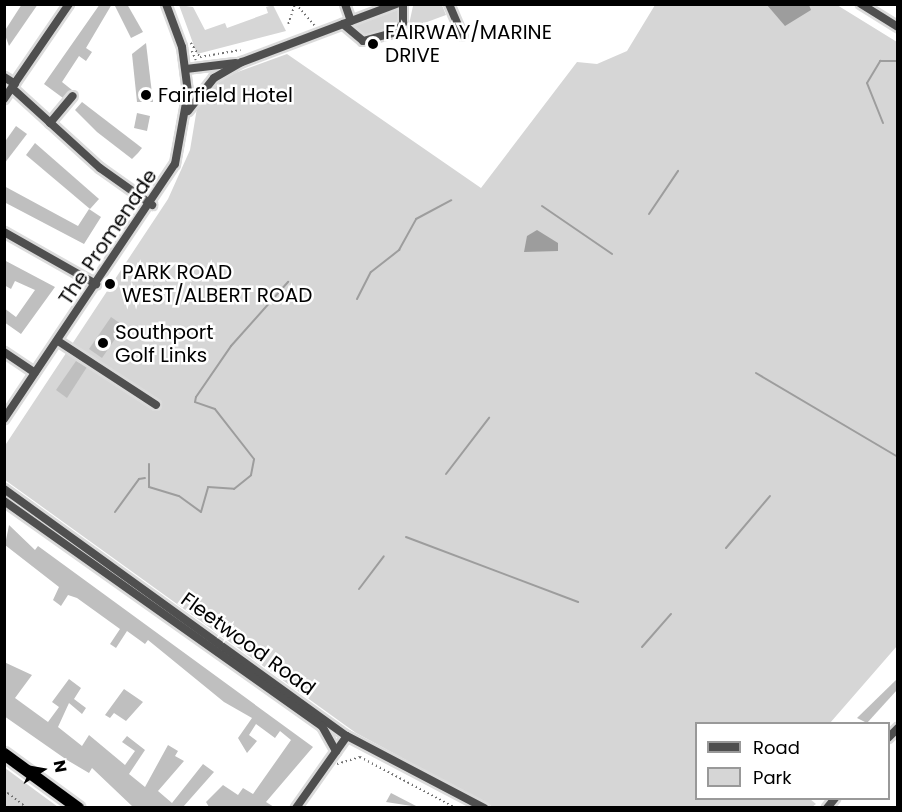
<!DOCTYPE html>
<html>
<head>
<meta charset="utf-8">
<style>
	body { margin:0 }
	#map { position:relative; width:902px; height:812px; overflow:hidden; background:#fff; font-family:Poppins,sans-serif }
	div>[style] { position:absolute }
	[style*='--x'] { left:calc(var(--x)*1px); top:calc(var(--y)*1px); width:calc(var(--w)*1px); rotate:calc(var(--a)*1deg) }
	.green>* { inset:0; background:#d6d6d6 }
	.water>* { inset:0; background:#9d9d9d }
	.stream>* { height:2px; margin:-1px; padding:0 1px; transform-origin:1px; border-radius:1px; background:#9d9d9d }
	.building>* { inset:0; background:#bfbfbf }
	.path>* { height:1.5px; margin-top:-0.75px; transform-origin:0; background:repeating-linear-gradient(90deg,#717171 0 1.5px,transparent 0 4.5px) }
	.roads { filter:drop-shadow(2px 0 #dbdbdb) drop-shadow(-2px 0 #dbdbdb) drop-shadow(0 2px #dbdbdb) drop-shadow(0 -2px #dbdbdb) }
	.minor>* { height:8px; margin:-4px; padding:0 4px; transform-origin:4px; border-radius:4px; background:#4f4f4f }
	.highway>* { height:12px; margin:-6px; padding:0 6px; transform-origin:6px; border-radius:6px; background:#000 }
	.dots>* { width:16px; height:16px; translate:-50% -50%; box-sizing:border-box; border:3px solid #fff; border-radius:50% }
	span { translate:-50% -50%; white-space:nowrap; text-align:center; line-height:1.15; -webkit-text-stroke:5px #fff; paint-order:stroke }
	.poi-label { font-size:20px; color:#000 }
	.left { translate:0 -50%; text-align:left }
	.street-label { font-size:20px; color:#000 }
	.frame { position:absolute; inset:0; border:6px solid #000; pointer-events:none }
	.legend { position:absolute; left:695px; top:722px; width:195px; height:78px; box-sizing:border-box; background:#fff; border:2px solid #999; margin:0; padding:8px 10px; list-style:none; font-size:18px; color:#000 }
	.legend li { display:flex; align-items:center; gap:12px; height:30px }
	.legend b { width:30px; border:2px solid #999 }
	.north { position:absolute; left:12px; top:740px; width:60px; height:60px; -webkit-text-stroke:4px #fff; paint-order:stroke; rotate:79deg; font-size:16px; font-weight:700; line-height:24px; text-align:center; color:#000 }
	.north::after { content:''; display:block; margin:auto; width:21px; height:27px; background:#000; clip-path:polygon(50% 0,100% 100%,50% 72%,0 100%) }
</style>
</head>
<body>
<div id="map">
	<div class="green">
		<i style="clip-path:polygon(179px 5px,193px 7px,205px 30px,225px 23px,227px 28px,268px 13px,266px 7px,273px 5px,286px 31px,197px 54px)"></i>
		<i style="clip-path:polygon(442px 5px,446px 15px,408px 29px,413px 6px)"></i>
		<i style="clip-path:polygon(655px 5px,837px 5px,897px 42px,897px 646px,830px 723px,696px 724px,696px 798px,810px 799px,816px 804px,812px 807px,493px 807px,356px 733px,5px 480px,4px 447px,168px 199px,190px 150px,197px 108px,224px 77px,287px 54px,481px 188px,577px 62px,597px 64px,627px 51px)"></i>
		<i style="clip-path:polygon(397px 10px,398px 21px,390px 30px,365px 37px,353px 26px)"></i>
		<i style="clip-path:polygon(4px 768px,5px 768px,58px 807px,5px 807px)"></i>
	</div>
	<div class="water">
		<i style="clip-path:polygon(767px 5px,809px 5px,811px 10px,785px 26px)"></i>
		<i style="clip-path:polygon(537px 230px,558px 243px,558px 251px,524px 252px,527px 236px)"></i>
	</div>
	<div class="stream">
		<i style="--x:883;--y:123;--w:43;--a:-111.8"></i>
		<i style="--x:867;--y:83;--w:26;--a:-59"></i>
		<i style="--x:880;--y:61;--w:18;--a:0"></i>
		<i style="--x:542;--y:206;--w:85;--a:34.4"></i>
		<i style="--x:649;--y:214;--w:52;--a:-56"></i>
		<i style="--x:357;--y:299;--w:30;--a:-63"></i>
		<i style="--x:371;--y:272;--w:36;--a:-38"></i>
		<i style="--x:399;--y:250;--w:35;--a:-61"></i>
		<i style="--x:416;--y:219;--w:40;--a:-28"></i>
		<i style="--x:756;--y:373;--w:165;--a:30.6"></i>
		<i style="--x:149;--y:464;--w:23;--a:90"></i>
		<i style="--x:149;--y:487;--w:31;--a:17"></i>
		<i style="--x:179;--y:496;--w:27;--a:36"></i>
		<i style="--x:201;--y:512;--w:26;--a:-74"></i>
		<i style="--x:208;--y:487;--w:26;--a:4"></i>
		<i style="--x:234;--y:489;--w:22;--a:-39"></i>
		<i style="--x:251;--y:475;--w:16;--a:-79"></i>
		<i style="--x:254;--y:459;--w:63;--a:-128"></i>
		<i style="--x:215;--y:409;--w:21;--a:-161"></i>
		<i style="--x:195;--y:402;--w:5;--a:-79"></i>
		<i style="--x:196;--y:397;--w:62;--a:-55.5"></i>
		<i style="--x:231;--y:346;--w:86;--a:-48.3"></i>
		<i style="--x:446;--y:474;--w:71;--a:-52.5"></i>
		<i style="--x:115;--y:512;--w:41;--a:-54"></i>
		<i style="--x:139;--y:479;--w:6;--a:-9"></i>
		<i style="--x:406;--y:537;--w:184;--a:20.7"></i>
		<i style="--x:726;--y:548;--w:68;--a:-49.8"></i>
		<i style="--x:359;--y:589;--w:41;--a:-52.9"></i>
		<i style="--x:642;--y:647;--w:44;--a:-48.7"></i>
	</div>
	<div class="building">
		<i style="clip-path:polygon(22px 4px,38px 4px,9px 46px,4px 32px)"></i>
		<i style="clip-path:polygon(100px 4px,112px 4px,86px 48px,92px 52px,86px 61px,79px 56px,62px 82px,72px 90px,63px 98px,44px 84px)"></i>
		<i style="clip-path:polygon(114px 4px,127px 4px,143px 32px,131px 38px)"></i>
		<i style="clip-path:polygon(146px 43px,153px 102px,137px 102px,132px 54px)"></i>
		<i style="clip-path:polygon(82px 102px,142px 148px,138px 153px,132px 159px,97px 132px,75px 110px)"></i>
		<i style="clip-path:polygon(137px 113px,150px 116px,147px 131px,134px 128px)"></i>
		<i style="clip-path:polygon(16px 126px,27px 134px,4px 164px,4px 143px)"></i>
		<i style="clip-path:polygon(35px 143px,99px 199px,90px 209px,26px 155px)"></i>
		<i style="clip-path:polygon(4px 186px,78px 226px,89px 209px,101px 217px,84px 244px,4px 202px)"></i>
		<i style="clip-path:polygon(4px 260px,55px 287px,21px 334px,4px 322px,4px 308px,16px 317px,35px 290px,15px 281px,11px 289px,4px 285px)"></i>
		<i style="clip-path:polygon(111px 317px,124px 326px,102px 358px,89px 349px)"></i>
		<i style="clip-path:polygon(76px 361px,87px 367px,67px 398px,56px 390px)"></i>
		<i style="clip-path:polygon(9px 525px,35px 550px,38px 546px,313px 747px,266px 802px,274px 807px,209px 807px,206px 802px,223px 785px,238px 795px,243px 788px,253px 794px,291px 740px,280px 731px,275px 738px,256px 724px,249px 735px,257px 741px,247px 753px,238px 738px,252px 718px,224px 702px,148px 640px,145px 644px,127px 631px,116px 648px,110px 644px,120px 629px,77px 598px,68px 595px,61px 606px,53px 600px,59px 587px,5px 545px)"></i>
		<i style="clip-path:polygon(4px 662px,32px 675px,15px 698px,48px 722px,59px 707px,52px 702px,69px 679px,81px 688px,74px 699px,86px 708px,82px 714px,69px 703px,58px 727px,82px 746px,89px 735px,125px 765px,135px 751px,122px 742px,127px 736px,145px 750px,129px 774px,145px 787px,168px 745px,178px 751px,175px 756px,184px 761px,158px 791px,172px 803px,203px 764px,214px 772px,183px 807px,133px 807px,92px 768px,89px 773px,67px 760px,4px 716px)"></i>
		<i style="clip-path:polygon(897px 679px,897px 690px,867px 723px,857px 718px)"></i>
		<i style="clip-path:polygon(124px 689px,143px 702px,126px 721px,114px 713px,110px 718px,105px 715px)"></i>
		<i style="clip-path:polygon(391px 793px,418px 807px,386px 802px)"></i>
	</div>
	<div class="path">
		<i style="--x:296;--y:4;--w:29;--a:49"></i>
		<i style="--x:288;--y:24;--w:21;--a:-71"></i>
		<i style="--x:191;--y:43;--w:17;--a:57"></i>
		<i style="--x:200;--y:57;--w:41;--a:-9.9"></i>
		<i style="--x:192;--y:51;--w:10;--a:66"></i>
		<i style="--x:337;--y:764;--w:24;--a:-17"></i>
		<i style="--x:360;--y:757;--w:109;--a:28"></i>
		<i style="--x:4;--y:797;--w:6;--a:-45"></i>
		<i style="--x:8;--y:793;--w:24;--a:38"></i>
	</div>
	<div class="roads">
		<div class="minor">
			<i style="--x:345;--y:4;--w:18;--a:71"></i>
			<i style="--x:449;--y:4;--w:34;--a:67"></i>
			<i style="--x:861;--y:4;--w:44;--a:31.9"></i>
			<i style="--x:343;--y:24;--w:26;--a:40"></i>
			<i style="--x:363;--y:41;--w:35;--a:-15"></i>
			<i style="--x:397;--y:32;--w:11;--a:-56"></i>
			<i style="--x:403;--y:23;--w:19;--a:-90"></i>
			<i style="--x:186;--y:69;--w:50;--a:-6.8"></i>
			<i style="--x:4;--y:77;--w:13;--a:32"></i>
			<i style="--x:12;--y:88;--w:119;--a:42.3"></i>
			<i style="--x:100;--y:168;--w:64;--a:35.4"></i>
			<i style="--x:4;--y:99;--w:115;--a:-55.6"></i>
			<i style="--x:188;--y:111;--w:42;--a:-51.8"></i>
			<i style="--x:214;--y:78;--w:32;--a:-30"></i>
			<i style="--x:242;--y:62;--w:165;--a:-20.6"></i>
			<i style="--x:50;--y:123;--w:35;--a:-50"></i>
			<i style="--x:4;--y:232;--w:106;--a:29.5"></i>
			<i style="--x:58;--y:341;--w:117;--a:33.1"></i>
			<i style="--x:4;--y:352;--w:37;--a:34"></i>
			<i style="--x:4;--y:419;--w:307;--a:-56.2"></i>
			<i style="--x:175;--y:164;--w:73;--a:-79.8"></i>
			<i style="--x:188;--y:92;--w:45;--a:-97.6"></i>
			<i style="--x:182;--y:47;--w:46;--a:-110.4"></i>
			<i style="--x:4;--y:489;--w:423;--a:35.8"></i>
			<i style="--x:347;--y:736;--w:155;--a:27.7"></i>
			<i style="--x:4;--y:501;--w:390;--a:35.3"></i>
			<i style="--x:322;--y:726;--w:29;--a:61"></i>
			<i style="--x:888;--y:738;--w:14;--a:-45"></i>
			<i style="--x:296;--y:808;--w:88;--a:-54.7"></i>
			<i style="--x:827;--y:808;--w:13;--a:-51"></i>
		</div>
		<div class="highway">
			<i style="--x:4;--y:754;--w:92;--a:36.1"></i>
		</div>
	</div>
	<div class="dots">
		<i style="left:373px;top:44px;background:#000"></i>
		<i style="left:146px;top:95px;background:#000"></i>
		<i style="left:110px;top:284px;background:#000"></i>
		<i style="left:103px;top:343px;background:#000"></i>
	</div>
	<div class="poi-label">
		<span class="left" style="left:385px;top:44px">FAIRWAY/MARINE<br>DRIVE</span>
		<span class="left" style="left:158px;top:95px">Fairfield Hotel</span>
		<span class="left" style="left:122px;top:284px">PARK ROAD<br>WEST/ALBERT ROAD</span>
		<span class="left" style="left:115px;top:344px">Southport<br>Golf Links</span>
	</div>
	<div class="street-label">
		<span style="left:108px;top:237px;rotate:-56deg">The Promenade</span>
		<span style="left:248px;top:644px;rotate:36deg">Fleetwood Road</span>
	</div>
	<div class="frame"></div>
	<ul class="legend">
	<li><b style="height:8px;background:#4f4f4f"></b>Road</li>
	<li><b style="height:16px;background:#d6d6d6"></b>Park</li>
	</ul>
	<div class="north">N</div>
</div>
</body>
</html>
